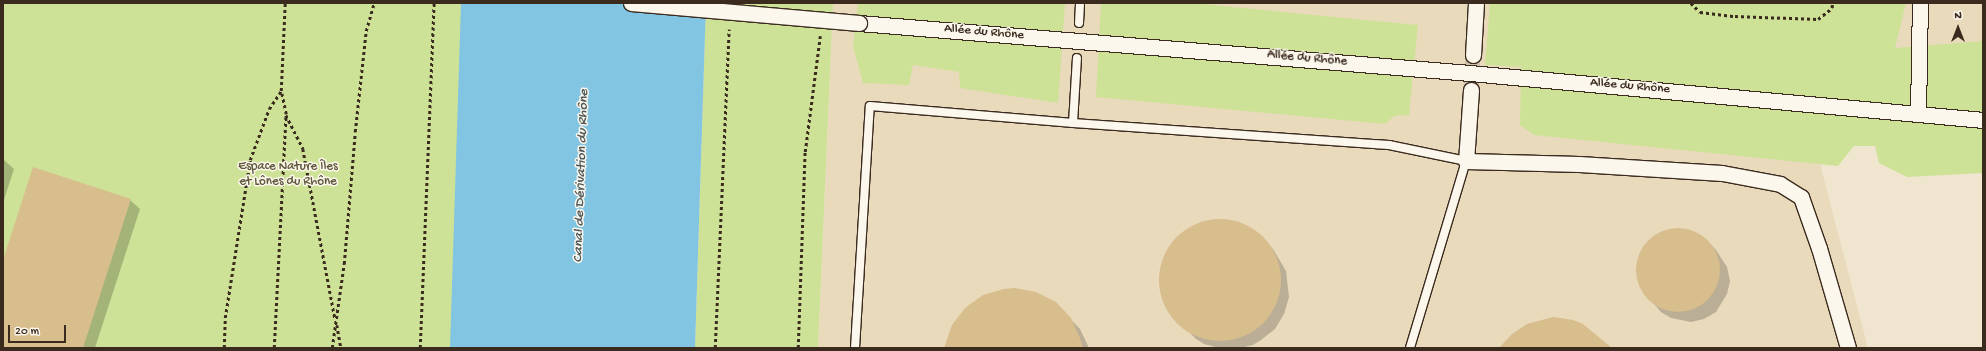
<!DOCTYPE html>
<html>
<head>
<meta charset="utf-8">
<style>
	body { margin:0 }
	#map { position:relative; width:1986px; height:351px; overflow:hidden; background:#f0e6d0; font-family:"Gochi Hand",sans-serif }
	div>[style] { position:absolute }
	[style*='--x'] { left:calc(var(--x)*1px); top:calc(var(--y)*1px); width:calc(var(--w)*1px); rotate:calc(var(--a)*1deg) }
	.built>* { inset:0; background:#e9dabc }
	.green>* { inset:0; background:#cee297 }
	.water>* { inset:0; background:#82c5e3 }
	.shadow>* { inset:0; background:#0003 }
	.building>* { inset:0; background:#d8bd8d }
	.round { border-radius:50% }
	.street-tunnel>* { height:15px; margin-top:-7.5px; transform-origin:0; background:repeating-linear-gradient(90deg,#ccc0ac 0 15px,transparent 0 23px) }
	.path>* { height:2.5px; margin-top:-1.25px; transform-origin:0; background:repeating-linear-gradient(90deg,#3b2a1e 0 3px,transparent 0 6px) }
	.roads { filter:drop-shadow(1px 0 #3b2a1e) drop-shadow(-1px 0 #3b2a1e) drop-shadow(0 1px #3b2a1e) drop-shadow(0 -1px #3b2a1e) }
	.lane>* { height:8px; margin:-4px; padding:0 4px; transform-origin:4px; border-radius:4px; background:#fbf7ec }
	.street>* { height:15px; margin:-7.5px; padding:0 7.5px; transform-origin:7.5px; border-radius:7.5px; background:#fbf7ec }
	.bridges { filter:drop-shadow(1px 0 #3b2a1e) drop-shadow(-1px 0 #3b2a1e) drop-shadow(0 1px #3b2a1e) drop-shadow(0 -1px #3b2a1e) }
	.street-bridge>* { height:15px; margin:-7.5px; padding:0 7.5px; transform-origin:7.5px; border-radius:7.5px; background:#fbf7ec }
	span { translate:-50% -50%; white-space:nowrap; text-align:center; line-height:1.15; -webkit-text-stroke:3px #fbf7ec; paint-order:stroke }
	.street-label { font-size:13px; color:#3b2a1e }
	.park-label { font-size:13px; color:#60583c }
	.water-label { font-size:14px; color:#505859; font-style:italic }
	.frame { position:absolute; inset:0; border:4px solid #3b2a1e; pointer-events:none }
	.north { position:absolute; left:1938px; top:8px; width:40px; height:40px; -webkit-text-stroke:3px #fbf7ec; paint-order:stroke; rotate:0deg; font-size:11px; font-weight:700; line-height:16px; text-align:center; color:#3b2a1e }
	.north::after { content:''; display:block; margin:auto; width:14px; height:18px; background:#3b2a1e; clip-path:polygon(50% 0,100% 100%,50% 72%,0 100%) }
	.scale { position:absolute; left:8px; top:325px; width:58px; height:18px; box-sizing:border-box; border:2px solid #3b2a1e; border-top:0; padding-left:5px; font-size:12px; line-height:14px; white-space:nowrap; color:#3b2a1e; -webkit-text-stroke:3px #fbf7ec; paint-order:stroke }
</style>
</head>
<body>
<div id="map">
	<div class="built">
		<i style="clip-path:polygon(833px 3px,1983px 3px,1983px 39px,1982px 41px,1819px 160px,1868px 348px,818px 348px)"></i>
	</div>
	<div class="green">
		<i style="clip-path:polygon(3px 3px,581px 3px,566px 348px,3px 348px)"></i>
		<i style="clip-path:polygon(706px 3px,833px 3px,818px 348px,695px 348px)"></i>
		<i style="clip-path:polygon(858px 3px,1065px 3px,1058px 103px,960px 88px,959px 72px,913px 65px,909px 85px,863px 83px,853px 46px)"></i>
		<i style="clip-path:polygon(1101px 3px,1191px 3px,1418px 25px,1409px 115px,1394px 116px,1385px 124px,1096px 97px)"></i>
		<i style="clip-path:polygon(1490px 3px,1906px 3px,1895px 48px,1982px 41px,1983px 39px,1983px 173px,1907px 177px,1879px 163px,1875px 146px,1854px 146px,1838px 166px,1534px 135px,1520px 125px,1521px 67px,1485px 65px)"></i>
	</div>
	<div class="water">
		<i style="clip-path:polygon(461px 3px,706px 3px,695px 348px,450px 348px)"></i>
	</div>
	<div class="shadow">
		<i style="clip-path:polygon(3px 159px,14px 169px,3px 203px)"></i>
		<i style="clip-path:polygon(130px 200px,140px 209px,95px 348px,3px 348px,3px 263px)"></i>
		<i style="clip-path:polygon(1215px 220px,1241px 224px,1263px 239px,1273px 249px,1286px 271px,1289px 297px,1284px 314px,1275px 329px,1261px 340px,1253px 345px,1240px 348px,1219px 348px,1204px 344px,1196px 339px,1172px 315px,1163px 298px,1160px 278px,1161px 268px,1168px 250px,1181px 235px,1198px 224px)"></i>
		<i style="clip-path:polygon(1681px 229px,1694px 232px,1706px 240px,1716px 250px,1727px 267px,1730px 281px,1727px 294px,1716px 312px,1704px 319px,1691px 322px,1671px 318px,1661px 312px,1640px 287px,1636px 269px,1641px 252px,1652px 238px,1663px 232px)"></i>
		<i style="clip-path:polygon(1055px 303px,1080px 329px,1089px 348px,946px 348px)"></i>
	</div>
	<div class="building">
		<i style="clip-path:polygon(33px 167px,131px 199px,83px 348px,3px 348px,3px 260px)"></i>
		<i class="round" style="left:1159px;top:219px;width:122px;height:122px"></i>
		<i class="round" style="left:1636px;top:228px;width:84px;height:84px"></i>
		<i style="clip-path:polygon(1015px 288px,1036px 292px,1056px 302px,1071px 318px,1080px 338px,1083px 348px,944px 348px,952px 325px,965px 308px,983px 295px,1004px 289px)"></i>
		<i style="clip-path:polygon(1553px 317px,1573px 320px,1583px 324px,1612px 348px,1499px 348px,1512px 334px,1527px 324px)"></i>
	</div>
	<div class="street-tunnel">
		<i style="--x:1471;--y:90;--w:35;--a:-87"></i>
	</div>
	<div class="path">
		<i style="--x:1691;--y:3;--w:13;--a:45"></i>
		<i style="--x:1700;--y:12;--w:35;--a:7"></i>
		<i style="--x:1735;--y:16;--w:83;--a:2.1"></i>
		<i style="--x:1818;--y:19;--w:18;--a:-38"></i>
		<i style="--x:1832;--y:8;--w:5;--a:-90"></i>
		<i style="--x:286;--y:115;--w:38;--a:63"></i>
		<i style="--x:303;--y:149;--w:172;--a:79.3"></i>
		<i style="--x:337;--y:325;--w:23;--a:80"></i>
		<i style="--x:224;--y:348;--w:30;--a:-88"></i>
		<i style="--x:225;--y:318;--w:160;--a:-81"></i>
		<i style="--x:250;--y:160;--w:54;--a:-69.6"></i>
		<i style="--x:269;--y:109;--w:22;--a:-56"></i>
		<i style="--x:274;--y:348;--w:234;--a:-87.1"></i>
		<i style="--x:286;--y:114;--w:24;--a:-102"></i>
		<i style="--x:281;--y:91;--w:88;--a:-87.4"></i>
		<i style="--x:332;--y:348;--w:85;--a:-81.9"></i>
		<i style="--x:344;--y:264;--w:132;--a:-85.2"></i>
		<i style="--x:355;--y:132;--w:102;--a:-83.8"></i>
		<i style="--x:366;--y:31;--w:29;--a:-74"></i>
		<i style="--x:420;--y:348;--w:345;--a:-87.7"></i>
		<i style="--x:715;--y:348;--w:319;--a:-87.5"></i>
		<i style="--x:798;--y:348;--w:196;--a:-88"></i>
		<i style="--x:805;--y:152;--w:117;--a:-82.6"></i>
	</div>
	<div class="roads">
		<div class="lane">
			<i style="--x:1079;--y:23;--w:20;--a:-87"></i>
			<i style="--x:1073;--y:123;--w:65;--a:-86.5"></i>
			<i style="--x:855;--y:348;--w:242;--a:-86.5"></i>
			<i style="--x:870;--y:106;--w:204;--a:4.8"></i>
			<i style="--x:1073;--y:123;--w:317;--a:4"></i>
			<i style="--x:1389;--y:145;--w:79;--a:11.7"></i>
			<i style="--x:1466;--y:161;--w:195;--a:106.7"></i>
		</div>
		<div class="street">
			<i style="--x:859;--y:23;--w:613;--a:4.68"></i>
			<i style="--x:1470;--y:73;--w:515;--a:5.23"></i>
			<i style="--x:1473;--y:55;--w:52;--a:-86.7"></i>
			<i style="--x:1471;--y:90;--w:71;--a:94"></i>
			<i style="--x:1466;--y:161;--w:113;--a:1.5"></i>
			<i style="--x:1579;--y:164;--w:143;--a:3.6"></i>
			<i style="--x:1722;--y:173;--w:59;--a:10.7"></i>
			<i style="--x:1780;--y:184;--w:25;--a:32"></i>
			<i style="--x:1801;--y:197;--w:54;--a:70.6"></i>
			<i style="--x:1819;--y:248;--w:104;--a:73.8"></i>
			<i style="--x:1918;--y:114;--w:111;--a:-89"></i>
		</div>
	</div>
	<div class="bridges">
		<div class="street-bridge">
			<i style="--x:631;--y:3;--w:229;--a:5"></i>
		</div>
	</div>
	<div class="street-label">
		<span style="left:984px;top:33px;rotate:5deg">Allée du Rhône</span>
		<span style="left:1307px;top:59px;rotate:5deg">Allée du Rhône</span>
		<span style="left:1630px;top:87px;rotate:5deg">Allée du Rhône</span>
	</div>
	<div class="park-label">
		<span style="left:288px;top:175px">Espace Nature Îles<br>et Lônes du Rhône</span>
	</div>
	<div class="water-label">
		<span style="left:582px;top:176px;rotate:-88deg">Canal de Dérivation du Rhône</span>
	</div>
	<div class="frame"></div>
	<div class="north">N</div>
	<div class="scale">20 m</div>
</div>
</body>
</html>
